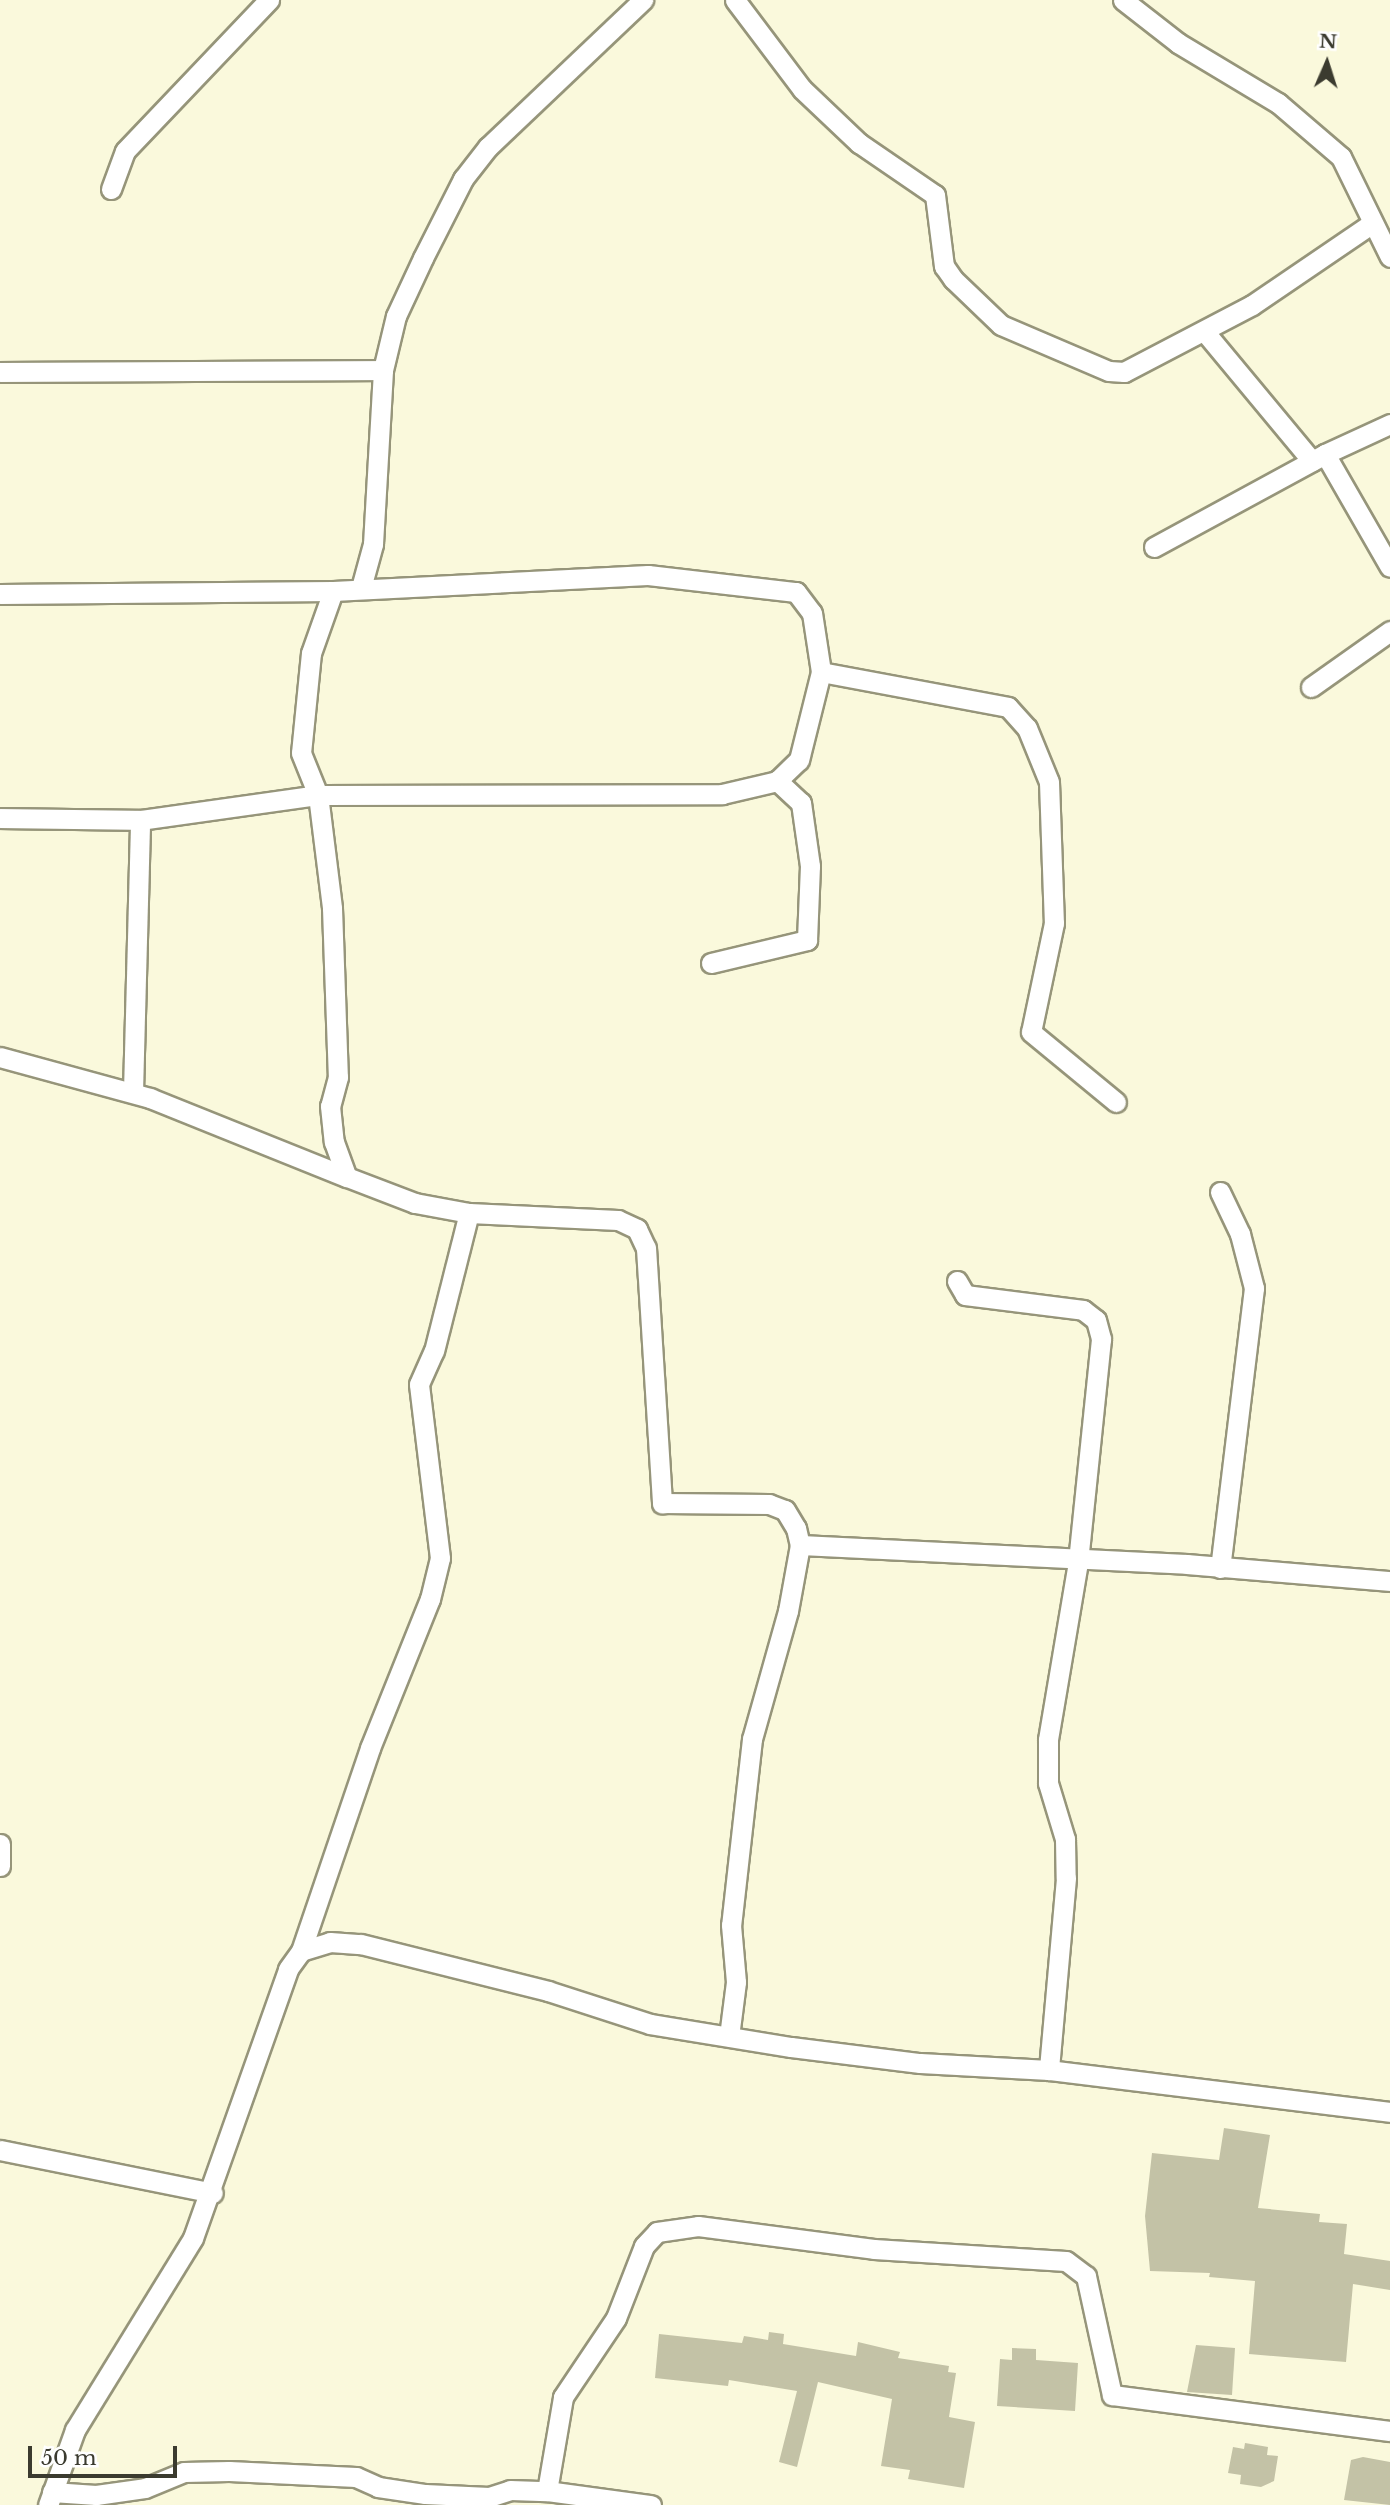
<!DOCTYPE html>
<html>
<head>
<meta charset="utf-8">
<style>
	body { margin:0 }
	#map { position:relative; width:1390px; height:2505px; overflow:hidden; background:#faf9dc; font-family:"Libre Baskerville",serif }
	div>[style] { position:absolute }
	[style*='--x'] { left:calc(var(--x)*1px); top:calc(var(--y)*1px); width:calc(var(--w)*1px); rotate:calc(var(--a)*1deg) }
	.building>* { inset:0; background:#c3c2a6 }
	.roads { filter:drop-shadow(2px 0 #96957a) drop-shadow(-2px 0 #96957a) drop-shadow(0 2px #96957a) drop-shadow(0 -2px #96957a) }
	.minor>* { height:19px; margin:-9.5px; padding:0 9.5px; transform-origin:9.5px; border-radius:9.5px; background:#fff }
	span { translate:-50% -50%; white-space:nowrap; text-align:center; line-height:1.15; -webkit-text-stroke:6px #fff; paint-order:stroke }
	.north { position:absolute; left:1292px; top:28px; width:70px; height:70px; -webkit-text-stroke:5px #fff; paint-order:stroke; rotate:3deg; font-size:19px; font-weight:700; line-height:28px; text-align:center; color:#3b3b2f }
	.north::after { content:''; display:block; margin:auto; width:24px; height:32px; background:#3b3b2f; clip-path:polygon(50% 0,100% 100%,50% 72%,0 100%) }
	.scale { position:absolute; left:28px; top:2446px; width:149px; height:32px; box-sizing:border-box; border:4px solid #3b3b2f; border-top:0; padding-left:9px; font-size:21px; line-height:24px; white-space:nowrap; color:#3b3b2f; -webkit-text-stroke:5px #fff; paint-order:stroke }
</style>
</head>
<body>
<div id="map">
	<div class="building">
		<i style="clip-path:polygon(1224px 2128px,1270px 2135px,1258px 2208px,1320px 2214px,1319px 2222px,1347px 2224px,1344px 2254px,1390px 2261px,1390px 2290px,1353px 2284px,1346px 2362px,1249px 2354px,1255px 2281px,1209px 2277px,1210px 2273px,1150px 2271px,1145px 2216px,1152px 2153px,1219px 2160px)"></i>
		<i style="clip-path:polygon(769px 2332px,784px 2334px,783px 2344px,856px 2356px,858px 2342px,900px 2352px,898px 2358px,949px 2366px,948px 2372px,956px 2373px,949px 2417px,975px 2422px,964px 2488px,908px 2479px,910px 2470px,881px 2466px,892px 2399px,818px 2382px,797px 2467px,779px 2462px,797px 2391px,729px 2380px,728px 2386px,655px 2378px,659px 2334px,742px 2343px,744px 2336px,768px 2340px)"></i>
		<i style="clip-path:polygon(1196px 2345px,1235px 2348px,1232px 2395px,1187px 2392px)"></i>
		<i style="clip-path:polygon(1012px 2348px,1036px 2349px,1036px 2360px,1078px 2363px,1075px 2411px,997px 2406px,1000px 2359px,1012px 2360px)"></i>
		<i style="clip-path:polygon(1245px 2443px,1268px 2447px,1267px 2455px,1278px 2456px,1274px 2481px,1261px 2487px,1240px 2484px,1241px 2475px,1228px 2473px,1233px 2447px,1244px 2449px)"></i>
		<i style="clip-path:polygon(1363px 2457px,1390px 2462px,1390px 2505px,1344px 2500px,1351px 2460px)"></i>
	</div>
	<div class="roads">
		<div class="minor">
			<i style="--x:735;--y:0;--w:111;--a:53"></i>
			<i style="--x:802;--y:89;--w:79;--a:43.5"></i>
			<i style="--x:859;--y:143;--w:92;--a:34.4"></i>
			<i style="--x:935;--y:195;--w:72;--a:82.8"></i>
			<i style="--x:944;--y:266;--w:16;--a:55"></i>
			<i style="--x:953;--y:279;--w:66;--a:43.8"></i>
			<i style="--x:1001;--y:325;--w:117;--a:23.1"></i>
			<i style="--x:1109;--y:371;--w:15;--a:4"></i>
			<i style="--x:1124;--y:372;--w:144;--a:-27.6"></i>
			<i style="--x:1252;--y:305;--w:144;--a:-34.2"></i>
			<i style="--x:1123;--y:0;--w:70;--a:38"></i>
			<i style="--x:1178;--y:43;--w:117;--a:31"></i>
			<i style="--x:1278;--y:103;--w:83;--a:40.6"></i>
			<i style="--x:1341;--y:157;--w:111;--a:63.9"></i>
			<i style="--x:111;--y:189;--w:40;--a:-69.8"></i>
			<i style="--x:125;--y:151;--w:209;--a:-46.4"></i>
			<i style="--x:1204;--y:331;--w:169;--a:50.3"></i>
			<i style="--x:0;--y:372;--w:383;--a:-0.3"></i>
			<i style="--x:1390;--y:424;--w:72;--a:155.2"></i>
			<i style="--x:1325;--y:454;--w:130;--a:60.1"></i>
			<i style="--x:1154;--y:547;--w:195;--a:-28.5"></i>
			<i style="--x:361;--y:588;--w:46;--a:-74.7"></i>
			<i style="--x:373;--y:544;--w:174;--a:-86.7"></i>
			<i style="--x:383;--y:370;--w:56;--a:-76.5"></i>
			<i style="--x:396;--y:316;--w:64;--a:-65"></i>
			<i style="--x:423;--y:258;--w:89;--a:-63.1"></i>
			<i style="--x:463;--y:179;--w:41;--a:-52"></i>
			<i style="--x:488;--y:147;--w:214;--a:-43.5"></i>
			<i style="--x:333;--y:591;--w:66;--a:109.5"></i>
			<i style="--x:311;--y:653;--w:100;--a:95.7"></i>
			<i style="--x:301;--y:753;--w:45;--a:68"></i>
			<i style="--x:318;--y:795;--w:114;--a:82.9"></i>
			<i style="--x:332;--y:908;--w:169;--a:88"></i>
			<i style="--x:338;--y:1077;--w:30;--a:105"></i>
			<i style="--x:330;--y:1106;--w:36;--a:84"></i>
			<i style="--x:334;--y:1142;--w:37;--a:70"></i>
			<i style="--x:347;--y:1177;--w:73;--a:20.9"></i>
			<i style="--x:415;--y:1203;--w:55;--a:10.5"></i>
			<i style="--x:469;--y:1213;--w:149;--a:2.7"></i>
			<i style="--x:618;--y:1220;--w:21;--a:25"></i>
			<i style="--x:637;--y:1229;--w:21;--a:65"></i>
			<i style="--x:646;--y:1248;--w:256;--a:86.4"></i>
			<i style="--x:662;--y:1503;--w:107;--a:0.5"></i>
			<i style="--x:769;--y:1504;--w:17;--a:21"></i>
			<i style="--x:785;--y:1510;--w:21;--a:59"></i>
			<i style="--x:796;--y:1528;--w:17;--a:77"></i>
			<i style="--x:800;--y:1545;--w:67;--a:100.3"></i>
			<i style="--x:788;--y:1611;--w:133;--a:105.7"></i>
			<i style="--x:752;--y:1739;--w:187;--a:96.4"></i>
			<i style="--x:731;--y:1925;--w:57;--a:85"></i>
			<i style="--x:736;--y:1982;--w:55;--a:97.3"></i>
			<i style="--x:0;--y:594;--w:333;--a:-0.5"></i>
			<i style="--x:333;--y:591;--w:315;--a:-2.9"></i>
			<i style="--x:648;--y:575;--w:149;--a:6.6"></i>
			<i style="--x:796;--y:592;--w:26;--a:53"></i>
			<i style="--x:812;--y:613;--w:60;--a:81.3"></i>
			<i style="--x:821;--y:672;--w:190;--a:10.6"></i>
			<i style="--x:1008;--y:707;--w:28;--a:48"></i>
			<i style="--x:1027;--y:728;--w:58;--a:67.8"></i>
			<i style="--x:1049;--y:782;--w:141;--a:88"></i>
			<i style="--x:1054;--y:923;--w:111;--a:101.9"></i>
			<i style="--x:1031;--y:1032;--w:110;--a:39.5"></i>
			<i style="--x:1311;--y:687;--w:97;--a:-35.3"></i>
			<i style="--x:0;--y:818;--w:140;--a:0.8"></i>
			<i style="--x:711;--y:963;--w:99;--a:-13.5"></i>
			<i style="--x:807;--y:940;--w:74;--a:-87.7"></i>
			<i style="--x:810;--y:866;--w:64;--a:-98.1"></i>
			<i style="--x:801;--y:803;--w:33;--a:-137"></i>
			<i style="--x:0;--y:1057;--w:156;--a:15.3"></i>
			<i style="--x:150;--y:1098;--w:212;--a:21.9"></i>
			<i style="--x:133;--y:1092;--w:272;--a:-88.5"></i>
			<i style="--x:140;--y:820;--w:180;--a:-8"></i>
			<i style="--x:318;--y:795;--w:404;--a:-0.1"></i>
			<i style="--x:722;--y:794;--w:57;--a:-13.3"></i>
			<i style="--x:777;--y:781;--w:30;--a:-44"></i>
			<i style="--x:799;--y:760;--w:91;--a:-76"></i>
			<i style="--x:1220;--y:1192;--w:47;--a:64.5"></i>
			<i style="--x:1240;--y:1234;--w:56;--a:75.5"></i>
			<i style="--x:1254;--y:1288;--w:282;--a:96.9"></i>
			<i style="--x:957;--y:1281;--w:16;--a:60"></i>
			<i style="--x:965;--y:1295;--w:119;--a:7.2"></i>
			<i style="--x:1083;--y:1310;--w:16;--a:38"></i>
			<i style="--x:1096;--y:1320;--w:20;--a:75"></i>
			<i style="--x:1101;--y:1339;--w:224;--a:95.9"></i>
			<i style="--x:1078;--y:1562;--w:181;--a:99.6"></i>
			<i style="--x:1048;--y:1740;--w:43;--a:90"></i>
			<i style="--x:1048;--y:1783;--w:59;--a:73.1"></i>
			<i style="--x:1065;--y:1839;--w:39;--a:89"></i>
			<i style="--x:1066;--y:1878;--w:193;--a:95.1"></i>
			<i style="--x:800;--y:1545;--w:387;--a:2.8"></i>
			<i style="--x:1187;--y:1564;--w:204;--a:4.8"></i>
			<i style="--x:0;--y:1844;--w:22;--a:90"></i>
			<i style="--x:301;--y:1951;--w:214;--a:-71.2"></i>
			<i style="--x:370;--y:1748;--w:161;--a:-68.1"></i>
			<i style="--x:430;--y:1599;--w:42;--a:-76.3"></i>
			<i style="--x:440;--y:1558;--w:175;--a:-96.9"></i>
			<i style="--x:419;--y:1384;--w:36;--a:-66"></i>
			<i style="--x:434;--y:1351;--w:142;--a:-75.8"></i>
			<i style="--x:0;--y:2150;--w:217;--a:11.4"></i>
			<i style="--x:547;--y:2491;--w:95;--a:-80.3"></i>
			<i style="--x:563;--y:2397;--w:95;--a:-56.1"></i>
			<i style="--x:616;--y:2318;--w:77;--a:-68.7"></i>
			<i style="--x:644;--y:2246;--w:19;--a:-47"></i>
			<i style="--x:657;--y:2232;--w:41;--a:-8.3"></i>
			<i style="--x:698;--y:2226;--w:177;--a:7.4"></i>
			<i style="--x:874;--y:2249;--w:192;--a:3.6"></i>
			<i style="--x:1066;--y:2261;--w:25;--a:37"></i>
			<i style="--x:1086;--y:2276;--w:122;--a:77.7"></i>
			<i style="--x:1112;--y:2395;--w:280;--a:7.4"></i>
			<i style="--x:52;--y:2492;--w:44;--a:3.9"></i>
			<i style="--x:96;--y:2495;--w:49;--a:-8.1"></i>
			<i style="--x:145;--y:2488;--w:42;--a:-22.3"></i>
			<i style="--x:184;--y:2472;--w:45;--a:-1.3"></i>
			<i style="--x:229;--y:2471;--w:127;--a:2.7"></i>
			<i style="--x:356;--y:2477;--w:24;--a:24"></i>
			<i style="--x:378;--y:2487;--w:48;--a:8.5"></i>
			<i style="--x:425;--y:2494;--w:64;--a:2.7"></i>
			<i style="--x:489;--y:2497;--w:22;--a:-18"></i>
			<i style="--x:510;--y:2490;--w:37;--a:2"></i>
			<i style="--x:547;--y:2491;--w:105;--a:7.7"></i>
			<i style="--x:48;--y:2505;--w:80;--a:-70.2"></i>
			<i style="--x:75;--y:2430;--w:225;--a:-58.4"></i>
			<i style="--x:193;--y:2238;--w:285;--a:-70.5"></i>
			<i style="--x:288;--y:1969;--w:22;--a:-54"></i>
			<i style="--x:301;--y:1951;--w:30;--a:-17"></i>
			<i style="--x:330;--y:1942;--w:31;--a:4"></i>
			<i style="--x:361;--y:1944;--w:193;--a:14.1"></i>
			<i style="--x:548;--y:1991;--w:107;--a:17.9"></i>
			<i style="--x:650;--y:2024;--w:143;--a:9.3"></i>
			<i style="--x:791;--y:2047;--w:130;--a:7.1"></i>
			<i style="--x:920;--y:2063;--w:129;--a:3.1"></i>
			<i style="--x:1049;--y:2070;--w:344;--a:7"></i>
		</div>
	</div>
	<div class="north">N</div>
	<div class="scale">50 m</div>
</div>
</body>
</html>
